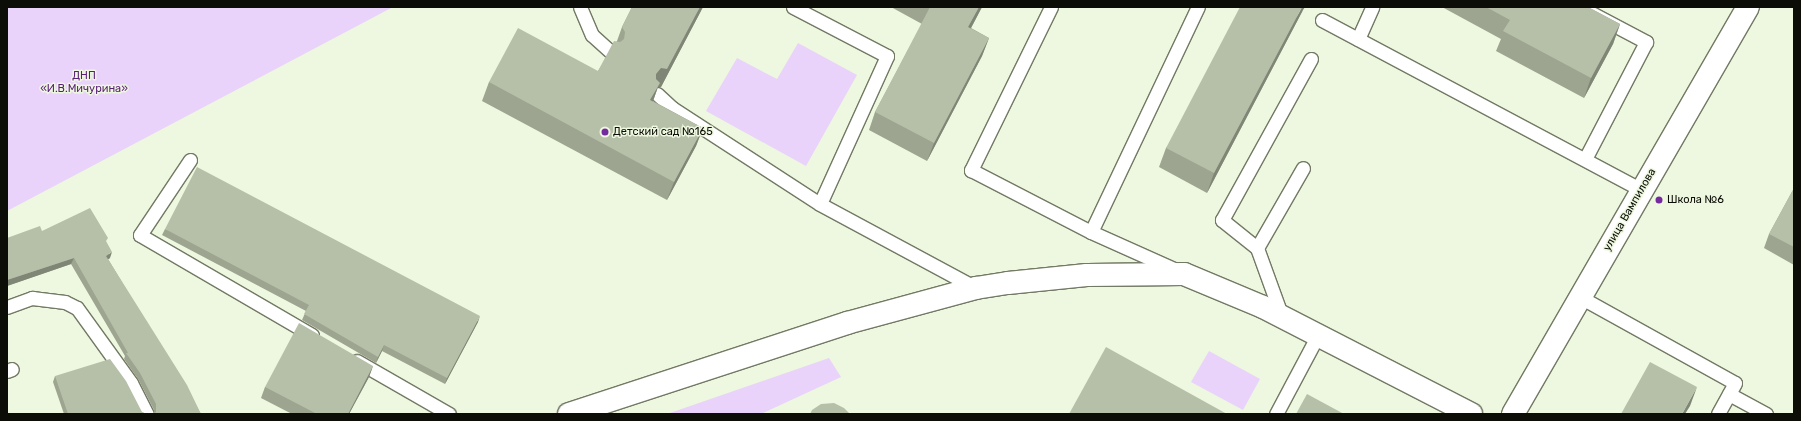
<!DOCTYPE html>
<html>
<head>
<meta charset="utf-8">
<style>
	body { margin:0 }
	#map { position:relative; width:1801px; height:421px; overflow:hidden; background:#eef7df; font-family:Rubik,sans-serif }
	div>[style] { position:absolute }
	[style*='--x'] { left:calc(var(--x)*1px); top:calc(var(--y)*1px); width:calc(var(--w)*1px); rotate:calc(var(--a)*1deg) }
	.green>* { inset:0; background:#e9d3fa }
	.roads { filter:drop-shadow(1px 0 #727964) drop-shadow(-1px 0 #727964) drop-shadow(0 1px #727964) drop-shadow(0 -1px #727964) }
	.service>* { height:13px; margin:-6.5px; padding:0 6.5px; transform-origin:6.5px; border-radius:6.5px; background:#fff }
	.tertiary>* { height:22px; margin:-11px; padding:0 11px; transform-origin:11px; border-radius:11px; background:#fff }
	.wall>* { inset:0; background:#9da490 }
	.shaded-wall>* { inset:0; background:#7f8676 }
	.building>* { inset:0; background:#b6bfa8 }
	.dots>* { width:11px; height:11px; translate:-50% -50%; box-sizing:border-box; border:2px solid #eef7df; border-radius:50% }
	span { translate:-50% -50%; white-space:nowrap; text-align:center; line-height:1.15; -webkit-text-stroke:3px #eef7df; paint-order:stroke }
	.park-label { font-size:11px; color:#592078 }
	.poi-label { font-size:11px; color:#0b0d06 }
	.left { translate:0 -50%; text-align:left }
	.street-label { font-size:11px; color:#0b0d06 }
	.frame { position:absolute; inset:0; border:8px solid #0b0d06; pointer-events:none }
</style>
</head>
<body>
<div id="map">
	<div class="green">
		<i style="clip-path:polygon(7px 7px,393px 7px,7px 211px)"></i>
		<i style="clip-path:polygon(798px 43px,857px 75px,806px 166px,706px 111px,737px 58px,777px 79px)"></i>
		<i style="clip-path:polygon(1209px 351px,1260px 379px,1243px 410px,1191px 382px)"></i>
		<i style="clip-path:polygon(829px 358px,841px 377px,761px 414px,667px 414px)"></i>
	</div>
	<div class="roads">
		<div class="service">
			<i style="--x:580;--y:7;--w:30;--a:67"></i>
			<i style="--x:592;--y:35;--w:25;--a:42"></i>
			<i style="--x:793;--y:7;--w:106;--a:27.5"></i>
			<i style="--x:887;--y:56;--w:162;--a:114.4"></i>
			<i style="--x:1051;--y:7;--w:182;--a:116.1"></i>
			<i style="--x:971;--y:170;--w:135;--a:27.3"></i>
			<i style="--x:1580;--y:7;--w:75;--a:27.9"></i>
			<i style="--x:1646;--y:42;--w:132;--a:117.5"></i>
			<i style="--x:1322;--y:20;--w:362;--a:28"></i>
			<i style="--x:1358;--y:39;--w:35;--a:-66"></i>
			<i style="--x:657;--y:94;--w:21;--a:43"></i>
			<i style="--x:672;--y:108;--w:176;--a:33"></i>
			<i style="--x:820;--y:204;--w:177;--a:28.3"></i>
			<i style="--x:190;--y:160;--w:90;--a:123.7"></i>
			<i style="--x:140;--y:235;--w:199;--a:30.2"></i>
			<i style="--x:1257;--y:248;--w:92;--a:-60.1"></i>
			<i style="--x:1176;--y:270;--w:93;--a:-155.9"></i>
			<i style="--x:1091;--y:232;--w:249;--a:-64.6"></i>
			<i style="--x:1580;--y:297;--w:177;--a:29"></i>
			<i style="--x:1735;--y:383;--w:35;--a:119"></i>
			<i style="--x:7;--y:307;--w:27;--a:-20"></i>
			<i style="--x:32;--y:298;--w:33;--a:7"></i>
			<i style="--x:65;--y:302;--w:13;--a:27"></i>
			<i style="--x:77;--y:308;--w:92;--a:54.2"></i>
			<i style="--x:131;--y:383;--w:35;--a:63"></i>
			<i style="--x:1282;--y:317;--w:73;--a:-109.9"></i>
			<i style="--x:1257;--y:248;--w:45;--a:-141.3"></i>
			<i style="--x:1222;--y:220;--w:184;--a:-61.1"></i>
			<i style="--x:357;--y:361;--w:106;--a:29.9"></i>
			<i style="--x:7;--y:371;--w:5;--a:-22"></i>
			<i style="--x:1729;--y:394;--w:42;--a:28.4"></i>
			<i style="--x:1276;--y:414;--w:89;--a:-62"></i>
		</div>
		<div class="tertiary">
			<i style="--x:569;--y:414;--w:293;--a:-18.1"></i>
			<i style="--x:847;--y:323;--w:134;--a:-15.2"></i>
			<i style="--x:976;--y:288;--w:32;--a:-9"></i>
			<i style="--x:1008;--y:283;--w:79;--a:-5.8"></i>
			<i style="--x:1087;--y:275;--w:97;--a:-0.6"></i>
			<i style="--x:1184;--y:274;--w:86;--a:22.7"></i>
			<i style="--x:1263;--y:307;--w:234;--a:27.2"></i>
			<i style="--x:1513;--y:414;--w:470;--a:-60"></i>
		</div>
	</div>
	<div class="wall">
		<i style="clip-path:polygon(632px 7px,703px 7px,661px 87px,658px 87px,653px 101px,703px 128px,696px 146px,667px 200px,482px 101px,489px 82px,598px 71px,617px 41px,622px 27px)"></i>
		<i style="clip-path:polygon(891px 7px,982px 7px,971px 28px,989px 38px,982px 56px,927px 161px,869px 130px,875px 112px,922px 24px)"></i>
		<i style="clip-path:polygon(1442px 7px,1588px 7px,1620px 24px,1613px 44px,1584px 98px,1496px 51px,1501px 39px)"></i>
		<i style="clip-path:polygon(1303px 10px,1207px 193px,1159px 167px,1166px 148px)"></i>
		<i style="clip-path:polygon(1794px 188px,1794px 265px,1764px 248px,1769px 234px)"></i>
		<i style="clip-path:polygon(165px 229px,478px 322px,445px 384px,382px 351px,376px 363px,302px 320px,306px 311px,162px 235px)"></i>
		<i style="clip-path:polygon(7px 238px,106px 243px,110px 258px,108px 259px,201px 414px,154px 413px,154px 410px,138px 379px,124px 359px,125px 356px,71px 264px,7px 286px)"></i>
		<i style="clip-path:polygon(373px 366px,369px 377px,349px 414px,292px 414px,261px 398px,265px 387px)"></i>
		<i style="clip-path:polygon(55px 376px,142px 412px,146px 414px,64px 414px,53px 382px)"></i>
	</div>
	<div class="shaded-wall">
		<i style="clip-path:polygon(700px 7px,703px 7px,661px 87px,658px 87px,653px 101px,644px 118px,656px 74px)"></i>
		<i style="clip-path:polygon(979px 7px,982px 7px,962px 45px,968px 27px)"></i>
		<i style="clip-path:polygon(1302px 7px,1305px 7px,1303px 10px,1207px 193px,1214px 173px)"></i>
		<i style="clip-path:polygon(1620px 24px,1613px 44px,1584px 98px,1591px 78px)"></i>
		<i style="clip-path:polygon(989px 38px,982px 56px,927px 161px,934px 143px)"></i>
		<i style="clip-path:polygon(703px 128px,696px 146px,667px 200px,674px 182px)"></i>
		<i style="clip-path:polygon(112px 252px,110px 258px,104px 262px,106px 256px)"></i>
		<i style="clip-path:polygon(74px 258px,71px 264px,7px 286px,7px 280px)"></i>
		<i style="clip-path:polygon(480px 316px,478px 322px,445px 384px,447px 378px)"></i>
		<i style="clip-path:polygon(384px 345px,382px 351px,376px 363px,378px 357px)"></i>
		<i style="clip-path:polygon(373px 366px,369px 377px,349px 414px,348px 414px)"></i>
		<i style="clip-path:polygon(1697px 387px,1690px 406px,1685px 414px,1682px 414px)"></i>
	</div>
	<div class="building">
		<i style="clip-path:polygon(632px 7px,700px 7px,667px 69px,661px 68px,656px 74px,656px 79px,660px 83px,650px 100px,703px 128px,674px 182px,489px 82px,518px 28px,598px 71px,614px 41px,620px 42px,624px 39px,625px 32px,622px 27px)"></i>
		<i style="clip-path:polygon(930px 7px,979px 7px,968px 27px,989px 38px,934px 143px,875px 112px)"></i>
		<i style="clip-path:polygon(1240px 7px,1302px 7px,1214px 173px,1166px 148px)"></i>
		<i style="clip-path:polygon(1486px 7px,1588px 7px,1620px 24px,1591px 78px,1503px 31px,1510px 20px)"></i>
		<i style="clip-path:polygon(197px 167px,480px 316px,447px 378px,384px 345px,378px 357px,304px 314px,309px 305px,165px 229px)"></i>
		<i style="clip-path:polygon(1794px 188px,1794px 247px,1769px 234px)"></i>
		<i style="clip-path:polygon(90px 208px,108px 238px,106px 241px,112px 252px,106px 256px,187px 385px,201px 414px,153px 414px,156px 412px,156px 404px,140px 373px,126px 353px,128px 353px,74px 258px,7px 280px,7px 238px,40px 226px,42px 231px)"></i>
		<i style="clip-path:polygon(299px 323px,373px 366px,348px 414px,317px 414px,265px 387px)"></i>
		<i style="clip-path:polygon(1106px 347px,1227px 414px,1069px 414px)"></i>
		<i style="clip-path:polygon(110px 359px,126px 381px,142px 412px,146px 414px,68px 414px,55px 376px)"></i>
		<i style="clip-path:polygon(1650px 362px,1697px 387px,1682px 414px,1621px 414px)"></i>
		<i style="clip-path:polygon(1307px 394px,1344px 414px,1296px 414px)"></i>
		<i style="clip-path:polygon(834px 403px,844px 408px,850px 414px,810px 414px,812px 410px,821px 404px)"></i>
	</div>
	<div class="dots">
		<i style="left:605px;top:132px;background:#752b9e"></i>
		<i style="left:1659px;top:200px;background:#752b9e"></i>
	</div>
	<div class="park-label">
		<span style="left:84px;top:83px">ДНП<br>«И.В.Мичурина»</span>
	</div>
	<div class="poi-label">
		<span class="left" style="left:613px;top:132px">Детский сад №165</span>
		<span class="left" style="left:1667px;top:200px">Школа №6</span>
	</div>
	<div class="street-label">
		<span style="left:1630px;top:210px;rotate:-60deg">улица Вампилова</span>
	</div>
	<div class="frame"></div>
</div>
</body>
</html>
